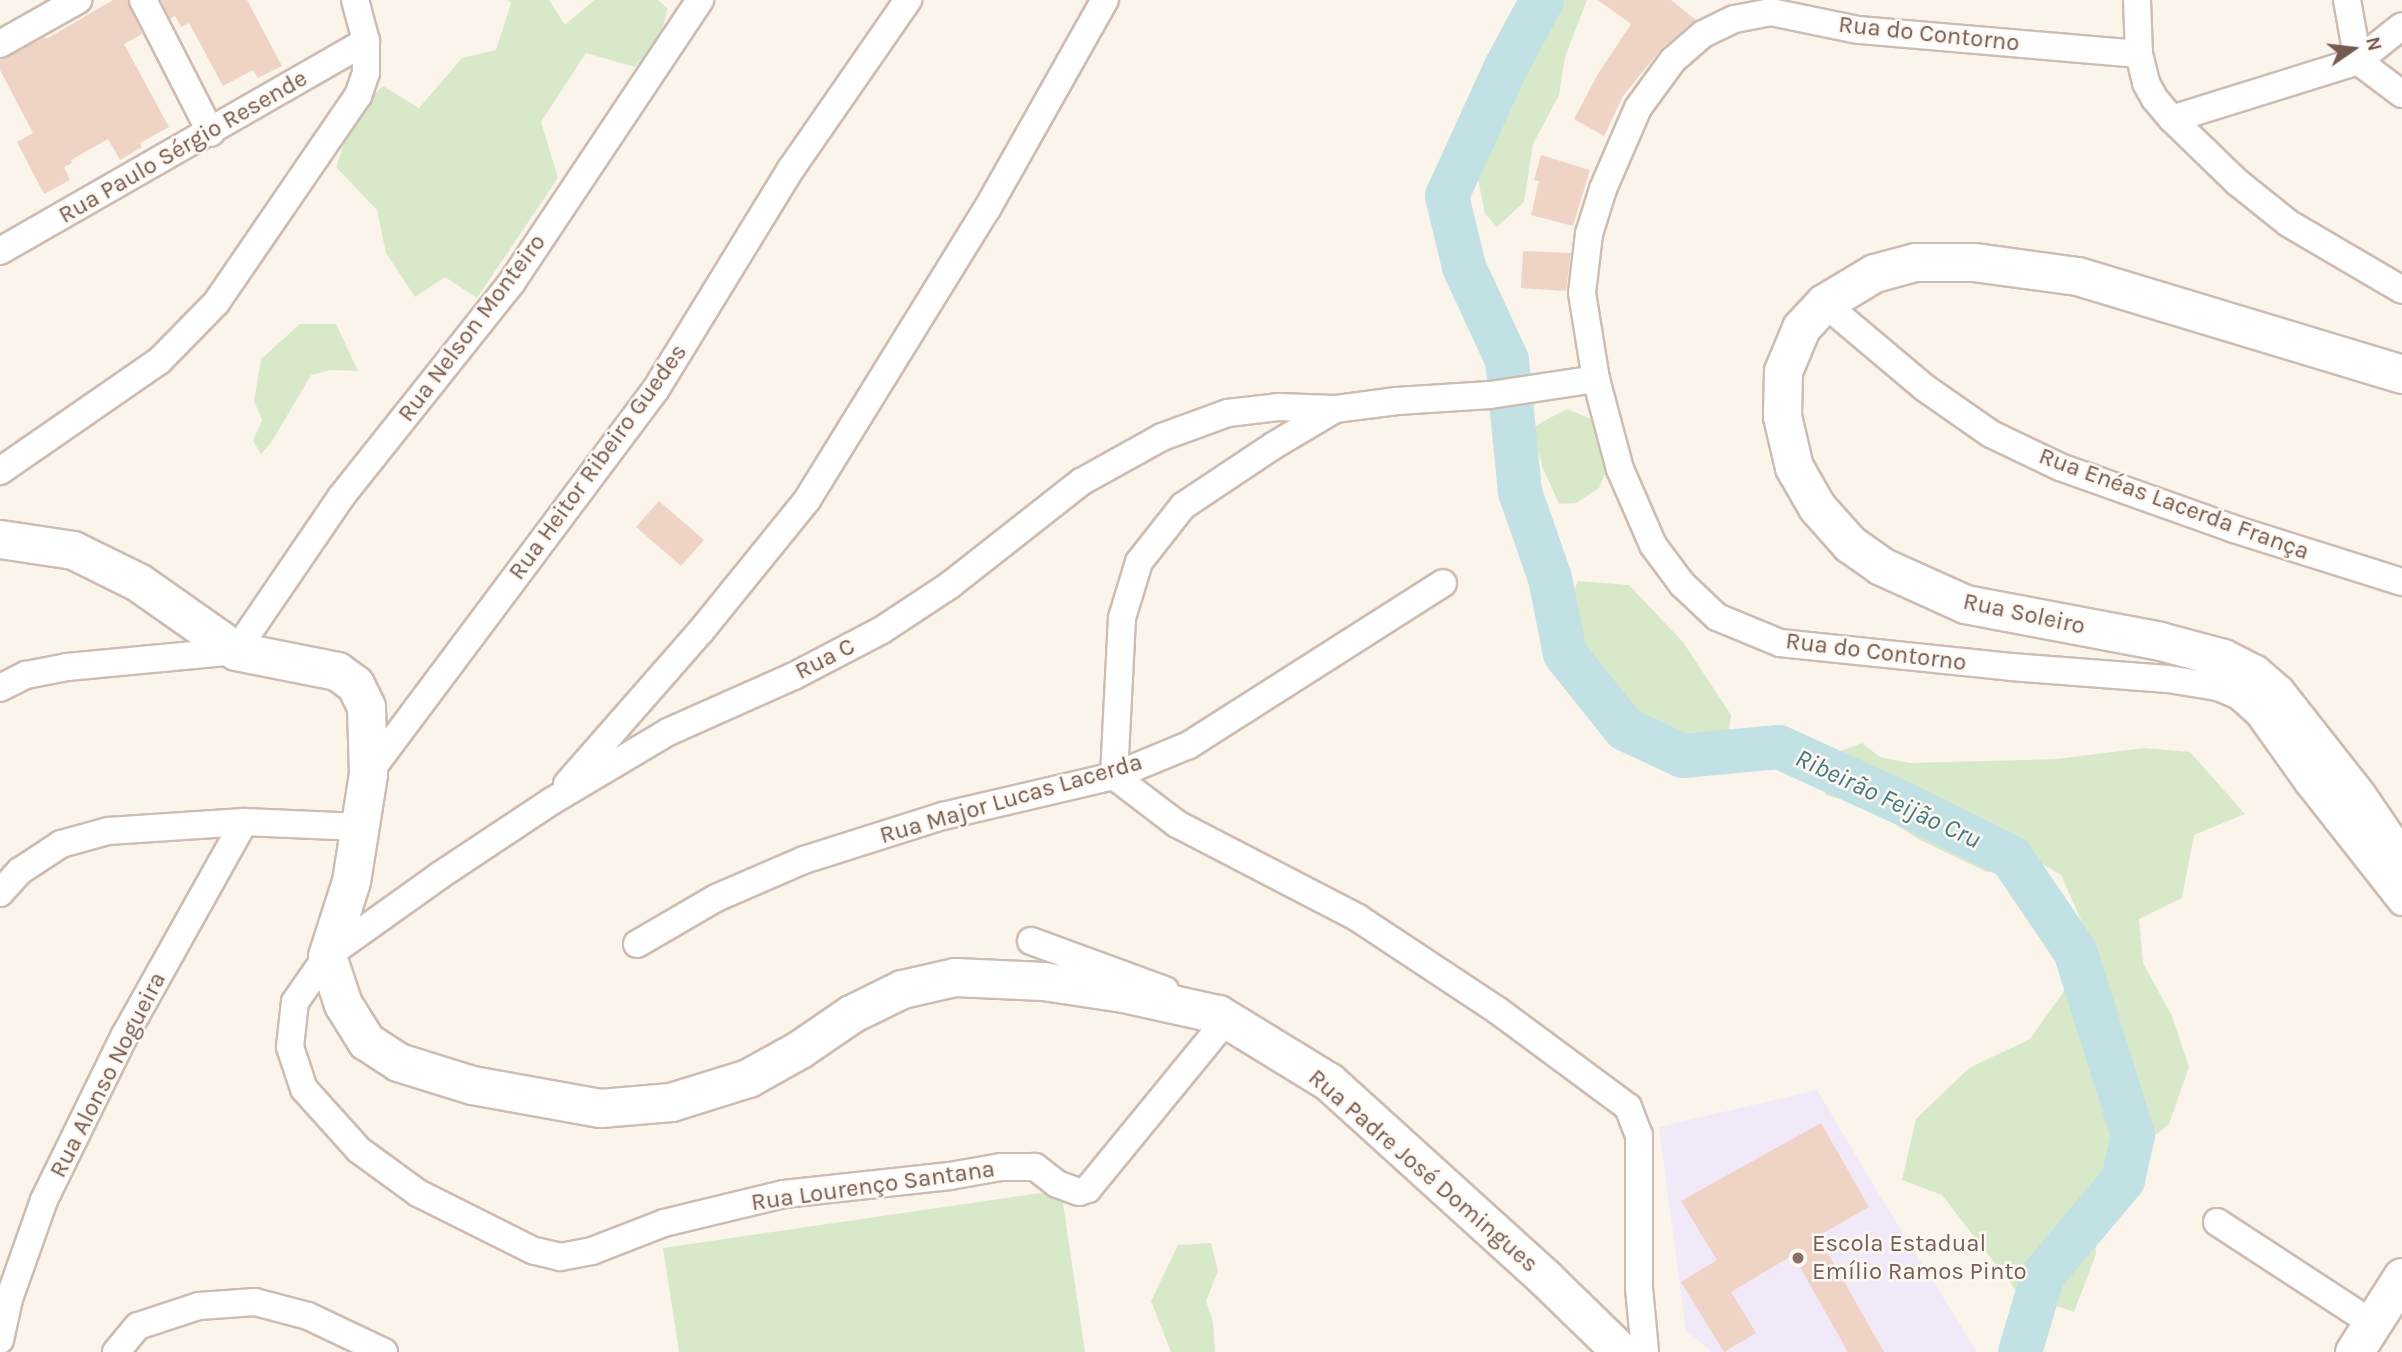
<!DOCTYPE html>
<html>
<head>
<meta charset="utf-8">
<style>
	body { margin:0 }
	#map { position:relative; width:2402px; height:1352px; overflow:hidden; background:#fbf4eb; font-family:Karla,sans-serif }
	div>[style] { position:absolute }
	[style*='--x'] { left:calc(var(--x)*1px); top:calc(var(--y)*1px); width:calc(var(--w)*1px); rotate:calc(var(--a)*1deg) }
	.education>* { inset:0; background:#f1e8f8 }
	.green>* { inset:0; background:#d8e9ca }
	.river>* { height:44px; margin:-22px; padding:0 22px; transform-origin:22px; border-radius:22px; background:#c1e1e4 }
	.building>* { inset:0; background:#efd3c5 }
	.roads { filter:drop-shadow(2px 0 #cdbcb1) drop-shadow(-2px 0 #cdbcb1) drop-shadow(0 2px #cdbcb1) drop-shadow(0 -2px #cdbcb1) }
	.street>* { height:26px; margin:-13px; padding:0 13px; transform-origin:13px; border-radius:13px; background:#fff }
	.secondary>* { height:37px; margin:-18.5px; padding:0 18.5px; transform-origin:18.5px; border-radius:18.5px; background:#fff }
	.dots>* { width:19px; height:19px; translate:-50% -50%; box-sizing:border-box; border:4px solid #fef8f2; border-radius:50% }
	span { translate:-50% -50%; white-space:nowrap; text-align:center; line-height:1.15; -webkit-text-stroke:5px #fef8f2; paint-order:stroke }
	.street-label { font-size:24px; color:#755b4f }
	.education-label { font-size:24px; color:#785e54 }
	.left { translate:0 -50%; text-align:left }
	.water-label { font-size:26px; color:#477a7f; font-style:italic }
	.north { position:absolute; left:2318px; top:14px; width:70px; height:70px; -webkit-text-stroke:5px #fef8f2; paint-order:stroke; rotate:76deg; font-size:19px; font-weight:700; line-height:28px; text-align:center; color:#755b4f }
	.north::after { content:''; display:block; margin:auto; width:24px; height:32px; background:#755b4f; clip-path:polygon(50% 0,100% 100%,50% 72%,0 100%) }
</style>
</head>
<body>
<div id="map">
	<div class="education">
		<i style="clip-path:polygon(1817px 1090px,1874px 1186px,1977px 1352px,1712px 1352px,1686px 1330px,1659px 1127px)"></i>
	</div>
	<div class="green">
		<i style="clip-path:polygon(508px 0,549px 0,565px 25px,594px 0,658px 0,668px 9px,660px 36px,635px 67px,586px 53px,541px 122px,558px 178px,477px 298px,445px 277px,415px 297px,386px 253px,377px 210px,336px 167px,346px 138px,362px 106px,383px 86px,419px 108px,462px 58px,496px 50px,511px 3px)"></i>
		<i style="clip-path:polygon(1555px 0,1587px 0,1565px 57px,1559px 95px,1533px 144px,1524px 202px,1497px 227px,1485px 214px,1475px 164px,1502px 100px)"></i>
		<i style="clip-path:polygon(300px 324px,336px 324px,358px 371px,331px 370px,311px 375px,271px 443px,261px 454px,253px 441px,262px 420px,254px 401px,261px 359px)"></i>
		<i style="clip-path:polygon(1567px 409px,1599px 422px,1610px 462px,1599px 488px,1576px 503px,1559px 504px,1542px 466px,1533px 427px)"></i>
		<i style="clip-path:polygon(1578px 581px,1629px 585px,1683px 642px,1731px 715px,1724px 765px,1682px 778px,1650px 764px,1625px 711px,1578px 637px,1567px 606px)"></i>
		<i style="clip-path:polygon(1862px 743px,1880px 757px,1910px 763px,2057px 759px,2144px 748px,2190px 752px,2245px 814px,2194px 835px,2182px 898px,2139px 919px,2143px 963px,2172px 1016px,2189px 1067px,2169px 1124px,2094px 1187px,2096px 1254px,2074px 1312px,2017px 1292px,1942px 1195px,1902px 1180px,1916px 1119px,1969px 1068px,2030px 1039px,2094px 949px,2061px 875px,2044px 865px,1987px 872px,1920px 840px,1864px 804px,1825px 795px,1829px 755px)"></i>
		<i style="clip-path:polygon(1061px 1190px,1085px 1352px,679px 1352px,663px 1248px)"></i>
		<i style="clip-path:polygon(1211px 1243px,1218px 1271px,1206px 1301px,1213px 1322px,1215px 1352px,1171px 1352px,1151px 1301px,1178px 1245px)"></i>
	</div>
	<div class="river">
		<i style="--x:1542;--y:0;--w:76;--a:118.2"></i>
		<i style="--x:1506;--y:67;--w:142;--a:114.6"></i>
		<i style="--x:1447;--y:196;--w:73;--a:76.5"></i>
		<i style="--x:1464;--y:267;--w:102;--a:65.2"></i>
		<i style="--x:1507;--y:360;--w:133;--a:84.4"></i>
		<i style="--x:1520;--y:492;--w:91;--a:70.8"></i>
		<i style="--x:1550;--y:578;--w:77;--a:78.8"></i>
		<i style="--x:1565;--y:654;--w:96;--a:51.3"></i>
		<i style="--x:1625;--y:729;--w:64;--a:25"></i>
		<i style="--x:1683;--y:756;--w:96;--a:-5.4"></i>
		<i style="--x:1779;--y:747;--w:135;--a:24.5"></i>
		<i style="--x:1902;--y:803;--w:122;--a:26.4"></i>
		<i style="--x:2011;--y:857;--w:114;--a:55.8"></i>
		<i style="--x:2075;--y:951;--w:193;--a:72.5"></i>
		<i style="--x:2133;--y:1135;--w:46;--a:102.5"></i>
		<i style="--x:2123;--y:1180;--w:124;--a:130.1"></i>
		<i style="--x:2043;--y:1275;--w:80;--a:106.6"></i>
	</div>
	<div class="building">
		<i style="clip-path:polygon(113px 0,127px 0,142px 34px,124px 44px,169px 127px,140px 143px,142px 147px,120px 160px,108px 139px,71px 160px,72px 163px,64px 167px,70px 180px,44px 194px,17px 142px,33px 133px,0 70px,0 60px,45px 37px,46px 39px)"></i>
		<i style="clip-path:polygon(161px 0,247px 0,282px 66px,258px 78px,253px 70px,223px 86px,189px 23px,181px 27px,175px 16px,170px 19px)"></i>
		<i style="clip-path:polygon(1598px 0,1671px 0,1696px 20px,1662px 48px,1623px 96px,1604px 136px,1574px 119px,1598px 74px,1631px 24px)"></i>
		<i style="clip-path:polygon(1541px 155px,1590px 170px,1573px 226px,1531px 215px,1539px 181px,1534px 180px)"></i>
		<i style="clip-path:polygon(1523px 251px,1571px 253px,1566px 291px,1521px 288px)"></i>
		<i style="clip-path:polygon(659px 501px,704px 540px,681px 566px,636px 527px)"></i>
		<i style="clip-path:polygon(1821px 1123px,1869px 1207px,1818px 1236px,1884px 1352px,1848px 1352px,1793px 1255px,1731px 1292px,1756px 1333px,1724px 1352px,1681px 1282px,1717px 1260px,1681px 1201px)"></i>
	</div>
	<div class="roads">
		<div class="street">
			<i style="--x:143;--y:0;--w:149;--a:62.9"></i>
			<i style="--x:2137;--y:0;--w:54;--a:87.9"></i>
			<i style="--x:2139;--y:54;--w:30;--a:76"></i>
			<i style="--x:2146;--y:83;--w:18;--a:61"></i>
			<i style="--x:2155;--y:99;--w:26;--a:50"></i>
			<i style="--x:2172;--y:119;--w:91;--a:44.1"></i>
			<i style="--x:2237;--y:182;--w:65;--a:38.8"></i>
			<i style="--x:2288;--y:223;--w:132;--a:30.4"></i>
			<i style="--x:2347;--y:0;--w:62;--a:79.8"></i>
			<i style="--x:0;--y:44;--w:90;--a:-29.4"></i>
			<i style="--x:2139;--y:54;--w:282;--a:-175.1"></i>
			<i style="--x:1858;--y:30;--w:89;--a:-168.3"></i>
			<i style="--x:1771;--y:12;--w:38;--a:169"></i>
			<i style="--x:1734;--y:19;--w:34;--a:154"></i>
			<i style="--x:1703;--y:34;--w:40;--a:139"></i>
			<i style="--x:1673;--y:60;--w:59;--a:126.1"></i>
			<i style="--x:1638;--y:108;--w:88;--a:113.4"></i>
			<i style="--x:1603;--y:189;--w:47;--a:107.3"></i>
			<i style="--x:1589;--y:234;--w:59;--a:96.8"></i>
			<i style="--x:1582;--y:293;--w:87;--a:80.8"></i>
			<i style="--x:1596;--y:379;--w:93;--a:75.1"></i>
			<i style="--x:1620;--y:469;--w:83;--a:66.5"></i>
			<i style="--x:1653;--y:545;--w:49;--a:53.4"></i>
			<i style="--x:1682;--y:584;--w:48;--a:43.3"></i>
			<i style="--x:1717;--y:617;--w:68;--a:22.4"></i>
			<i style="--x:1780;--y:643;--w:232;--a:5.9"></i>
			<i style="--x:2011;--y:667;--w:157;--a:4.4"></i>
			<i style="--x:2168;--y:679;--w:51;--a:9.1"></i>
			<i style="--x:2218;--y:687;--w:23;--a:23"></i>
			<i style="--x:2239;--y:696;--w:27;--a:42"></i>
			<i style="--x:2259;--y:714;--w:86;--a:54.5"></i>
			<i style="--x:2309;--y:784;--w:150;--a:51.8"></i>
			<i style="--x:2358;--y:61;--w:55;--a:36.9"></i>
			<i style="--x:2172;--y:119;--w:195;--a:-17.3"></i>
			<i style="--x:2358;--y:61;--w:56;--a:-38.5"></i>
			<i style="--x:0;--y:251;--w:422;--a:-29.8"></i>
			<i style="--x:1824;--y:303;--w:132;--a:40.1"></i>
			<i style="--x:1925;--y:388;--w:80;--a:34.9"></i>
			<i style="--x:1991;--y:434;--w:76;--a:25.6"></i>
			<i style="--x:2060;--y:467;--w:185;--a:19.6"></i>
			<i style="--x:2234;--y:529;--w:176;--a:17.5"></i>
			<i style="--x:1596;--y:379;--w:107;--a:171.4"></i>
			<i style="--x:1490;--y:395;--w:93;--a:176.3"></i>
			<i style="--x:1397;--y:401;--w:63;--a:172.6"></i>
			<i style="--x:1335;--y:409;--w:72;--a:149.2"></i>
			<i style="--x:1273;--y:446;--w:108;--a:146.3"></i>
			<i style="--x:1183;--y:506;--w:71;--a:128.2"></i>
			<i style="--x:1139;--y:562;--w:59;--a:106.9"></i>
			<i style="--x:1122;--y:618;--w:158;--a:92.9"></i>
			<i style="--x:1114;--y:776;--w:79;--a:37.3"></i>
			<i style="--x:1177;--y:824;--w:204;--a:27.4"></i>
			<i style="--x:1358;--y:918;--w:167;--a:33.5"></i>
			<i style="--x:1497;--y:1010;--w:163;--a:36.5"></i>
			<i style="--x:1628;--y:1107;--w:30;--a:69"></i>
			<i style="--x:1639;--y:1135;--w:153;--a:90"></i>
			<i style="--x:1639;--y:1288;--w:64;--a:84.6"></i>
			<i style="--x:0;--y:471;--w:193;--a:-34.7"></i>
			<i style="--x:159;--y:361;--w:81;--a:-45.5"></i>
			<i style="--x:216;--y:303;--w:251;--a:-55.6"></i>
			<i style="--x:358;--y:96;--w:24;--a:-71"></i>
			<i style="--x:366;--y:73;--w:32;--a:-90"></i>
			<i style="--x:366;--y:41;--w:42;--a:-105"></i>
			<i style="--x:0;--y:688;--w:29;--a:-27"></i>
			<i style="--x:26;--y:675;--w:42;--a:-11"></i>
			<i style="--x:67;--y:667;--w:170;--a:-5.4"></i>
			<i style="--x:236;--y:651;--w:186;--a:-55.7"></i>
			<i style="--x:341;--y:497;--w:275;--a:-51.5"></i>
			<i style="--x:512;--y:282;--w:339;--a:-56.3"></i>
			<i style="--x:368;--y:774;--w:481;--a:-53.2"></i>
			<i style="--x:656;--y:389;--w:258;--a:-58.5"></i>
			<i style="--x:791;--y:169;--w:206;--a:-55.3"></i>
			<i style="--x:567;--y:784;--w:203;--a:-48.8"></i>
			<i style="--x:701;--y:631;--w:169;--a:-51"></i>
			<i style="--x:807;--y:500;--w:342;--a:-58.3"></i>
			<i style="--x:987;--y:209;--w:240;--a:-60.6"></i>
			<i style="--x:0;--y:893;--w:30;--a:-48"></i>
			<i style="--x:20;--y:871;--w:49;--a:-33.4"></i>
			<i style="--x:61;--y:844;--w:49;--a:-15.5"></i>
			<i style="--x:108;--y:831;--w:136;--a:-3.8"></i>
			<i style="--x:244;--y:822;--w:116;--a:2.5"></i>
			<i style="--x:1031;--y:941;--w:143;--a:20.1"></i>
			<i style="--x:637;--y:944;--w:91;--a:-30.2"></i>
			<i style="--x:716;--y:898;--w:96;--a:-23.4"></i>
			<i style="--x:804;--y:860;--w:146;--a:-17.6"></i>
			<i style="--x:943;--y:816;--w:176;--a:-13.2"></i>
			<i style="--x:1114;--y:776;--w:81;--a:-22.5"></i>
			<i style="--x:1189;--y:745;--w:301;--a:-32.5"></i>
			<i style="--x:1227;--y:1019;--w:220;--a:129.3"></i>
			<i style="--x:1088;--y:1189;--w:9;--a:162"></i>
			<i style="--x:1079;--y:1192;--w:23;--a:-160"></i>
			<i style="--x:1057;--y:1184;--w:28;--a:-142"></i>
			<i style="--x:1035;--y:1167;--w:34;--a:180"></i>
			<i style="--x:1001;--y:1167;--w:52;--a:170"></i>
			<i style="--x:950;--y:1176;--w:167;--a:173.8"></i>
			<i style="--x:784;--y:1194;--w:123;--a:166.4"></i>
			<i style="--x:664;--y:1223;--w:77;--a:158.7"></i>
			<i style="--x:592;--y:1251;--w:32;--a:169"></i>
			<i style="--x:561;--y:1257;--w:28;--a:-167"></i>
			<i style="--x:534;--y:1251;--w:130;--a:-153.4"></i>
			<i style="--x:418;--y:1193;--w:73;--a:-143.9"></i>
			<i style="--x:359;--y:1150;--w:82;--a:-132"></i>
			<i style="--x:304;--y:1089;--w:44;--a:-108.4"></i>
			<i style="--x:290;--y:1047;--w:45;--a:-83.7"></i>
			<i style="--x:295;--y:1002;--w:56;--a:-55.2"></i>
			<i style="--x:327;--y:956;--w:138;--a:-35.5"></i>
			<i style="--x:439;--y:876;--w:136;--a:-33.6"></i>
			<i style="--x:552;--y:801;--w:135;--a:-30.7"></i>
			<i style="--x:668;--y:732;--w:138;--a:-24"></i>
			<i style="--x:794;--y:676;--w:99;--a:-27.6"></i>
			<i style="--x:882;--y:630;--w:82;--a:-33.5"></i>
			<i style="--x:950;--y:585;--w:167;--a:-38.2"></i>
			<i style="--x:1081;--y:482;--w:93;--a:-29.1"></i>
			<i style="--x:1162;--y:437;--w:70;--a:-20"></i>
			<i style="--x:1228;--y:413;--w:50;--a:-6.8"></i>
			<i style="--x:1278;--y:407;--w:57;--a:2"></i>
			<i style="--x:2217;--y:1222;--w:185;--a:33.1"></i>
			<i style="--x:0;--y:1340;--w:42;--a:-77.6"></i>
			<i style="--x:9;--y:1299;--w:105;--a:-70.5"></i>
			<i style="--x:44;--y:1200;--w:184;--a:-63.9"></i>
			<i style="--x:125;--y:1035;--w:244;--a:-60.8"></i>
			<i style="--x:116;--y:1352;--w:34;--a:-50"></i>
			<i style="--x:138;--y:1326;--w:64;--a:-18.2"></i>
			<i style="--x:199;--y:1306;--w:56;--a:-4.1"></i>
			<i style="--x:255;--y:1302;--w:55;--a:14.8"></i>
			<i style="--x:308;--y:1316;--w:84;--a:25.3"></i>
		</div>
		<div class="secondary">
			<i style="--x:2402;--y:374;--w:339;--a:-163.2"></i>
			<i style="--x:2077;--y:276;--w:105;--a:-172.3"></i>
			<i style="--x:1973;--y:262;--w:58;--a:180"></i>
			<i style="--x:1915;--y:262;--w:42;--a:165"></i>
			<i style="--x:1874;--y:273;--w:58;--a:149"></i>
			<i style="--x:1824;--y:303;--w:34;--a:133"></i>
			<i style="--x:1801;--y:328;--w:47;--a:112.7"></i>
			<i style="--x:1783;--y:371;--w:45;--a:91.3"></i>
			<i style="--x:1782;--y:416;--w:52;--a:76.8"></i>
			<i style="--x:1794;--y:467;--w:46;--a:60.1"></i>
			<i style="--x:1817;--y:507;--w:50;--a:48.3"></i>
			<i style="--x:1850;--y:544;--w:38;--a:35"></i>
			<i style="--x:1881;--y:566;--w:92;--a:24.3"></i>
			<i style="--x:1965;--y:604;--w:198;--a:10.7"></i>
			<i style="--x:2160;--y:641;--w:65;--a:15.1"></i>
			<i style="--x:2223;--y:658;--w:34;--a:27"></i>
			<i style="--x:2253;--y:673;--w:30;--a:41"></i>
			<i style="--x:2276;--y:693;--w:131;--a:51.8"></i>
			<i style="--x:2357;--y:796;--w:80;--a:55.7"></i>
			<i style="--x:0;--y:539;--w:74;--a:8.6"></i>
			<i style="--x:73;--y:550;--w:72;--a:26.2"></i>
			<i style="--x:138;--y:582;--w:120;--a:35.1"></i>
			<i style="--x:236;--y:651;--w:103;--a:11.2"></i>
			<i style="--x:337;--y:671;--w:22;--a:36"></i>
			<i style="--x:355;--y:684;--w:25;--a:64"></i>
			<i style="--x:366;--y:707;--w:67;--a:88.3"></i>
			<i style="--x:368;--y:774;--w:108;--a:99"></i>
			<i style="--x:351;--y:881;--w:79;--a:107.7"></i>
			<i style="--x:327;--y:956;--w:51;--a:71.6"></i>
			<i style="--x:343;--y:1004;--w:44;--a:58.1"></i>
			<i style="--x:366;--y:1041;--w:38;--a:33"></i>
			<i style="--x:398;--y:1062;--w:77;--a:17.3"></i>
			<i style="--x:472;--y:1085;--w:130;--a:10.2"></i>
			<i style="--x:600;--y:1108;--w:71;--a:-4.8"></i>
			<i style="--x:671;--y:1102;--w:81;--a:-17.3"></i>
			<i style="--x:748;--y:1078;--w:60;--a:-29.1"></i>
			<i style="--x:800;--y:1049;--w:62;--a:-34.5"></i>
			<i style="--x:851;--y:1014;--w:57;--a:-26.1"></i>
			<i style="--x:902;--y:989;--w:54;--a:-12.8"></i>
			<i style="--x:955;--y:977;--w:88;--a:2.6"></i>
			<i style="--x:1043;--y:981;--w:81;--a:8.5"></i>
			<i style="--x:1123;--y:993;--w:97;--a:12.5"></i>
			<i style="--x:1218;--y:1014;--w:130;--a:31.5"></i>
			<i style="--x:1329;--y:1082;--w:292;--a:42.2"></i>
			<i style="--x:1545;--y:1278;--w:106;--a:44.2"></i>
			<i style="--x:2354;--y:1352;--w:89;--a:-57.4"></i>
		</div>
	</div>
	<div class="dots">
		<i style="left:1798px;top:1258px;background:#8d6e63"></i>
	</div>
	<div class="street-label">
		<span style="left:1929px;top:34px;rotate:6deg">Rua do Contorno</span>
		<span style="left:183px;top:147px;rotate:-30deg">Rua Paulo Sérgio Resende</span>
		<span style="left:472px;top:328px;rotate:-53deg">Rua Nelson Monteiro</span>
		<span style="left:598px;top:462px;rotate:-54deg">Rua Heitor Ribeiro Guedes</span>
		<span style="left:2174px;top:504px;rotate:20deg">Rua Enéas Lacerda França</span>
		<span style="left:2024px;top:614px;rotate:12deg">Rua Soleiro</span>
		<span style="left:1876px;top:652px;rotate:7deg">Rua do Contorno</span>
		<span style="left:825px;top:659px;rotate:-27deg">Rua C</span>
		<span style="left:1011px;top:799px;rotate:-16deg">Rua Major Lucas Lacerda</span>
		<span style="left:108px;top:1075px;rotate:-63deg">Rua Alonso Nogueira</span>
		<span style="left:1423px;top:1171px;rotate:41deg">Rua Padre José Domingues</span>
		<span style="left:873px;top:1186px;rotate:-8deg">Rua Lourenço Santana</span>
	</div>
	<div class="education-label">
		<span class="left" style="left:1812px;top:1258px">Escola Estadual<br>Emílio Ramos Pinto</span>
	</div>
	<div class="water-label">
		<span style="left:1888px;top:799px;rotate:25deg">Ribeirão Feijão Cru</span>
	</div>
	<div class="north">N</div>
</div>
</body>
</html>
